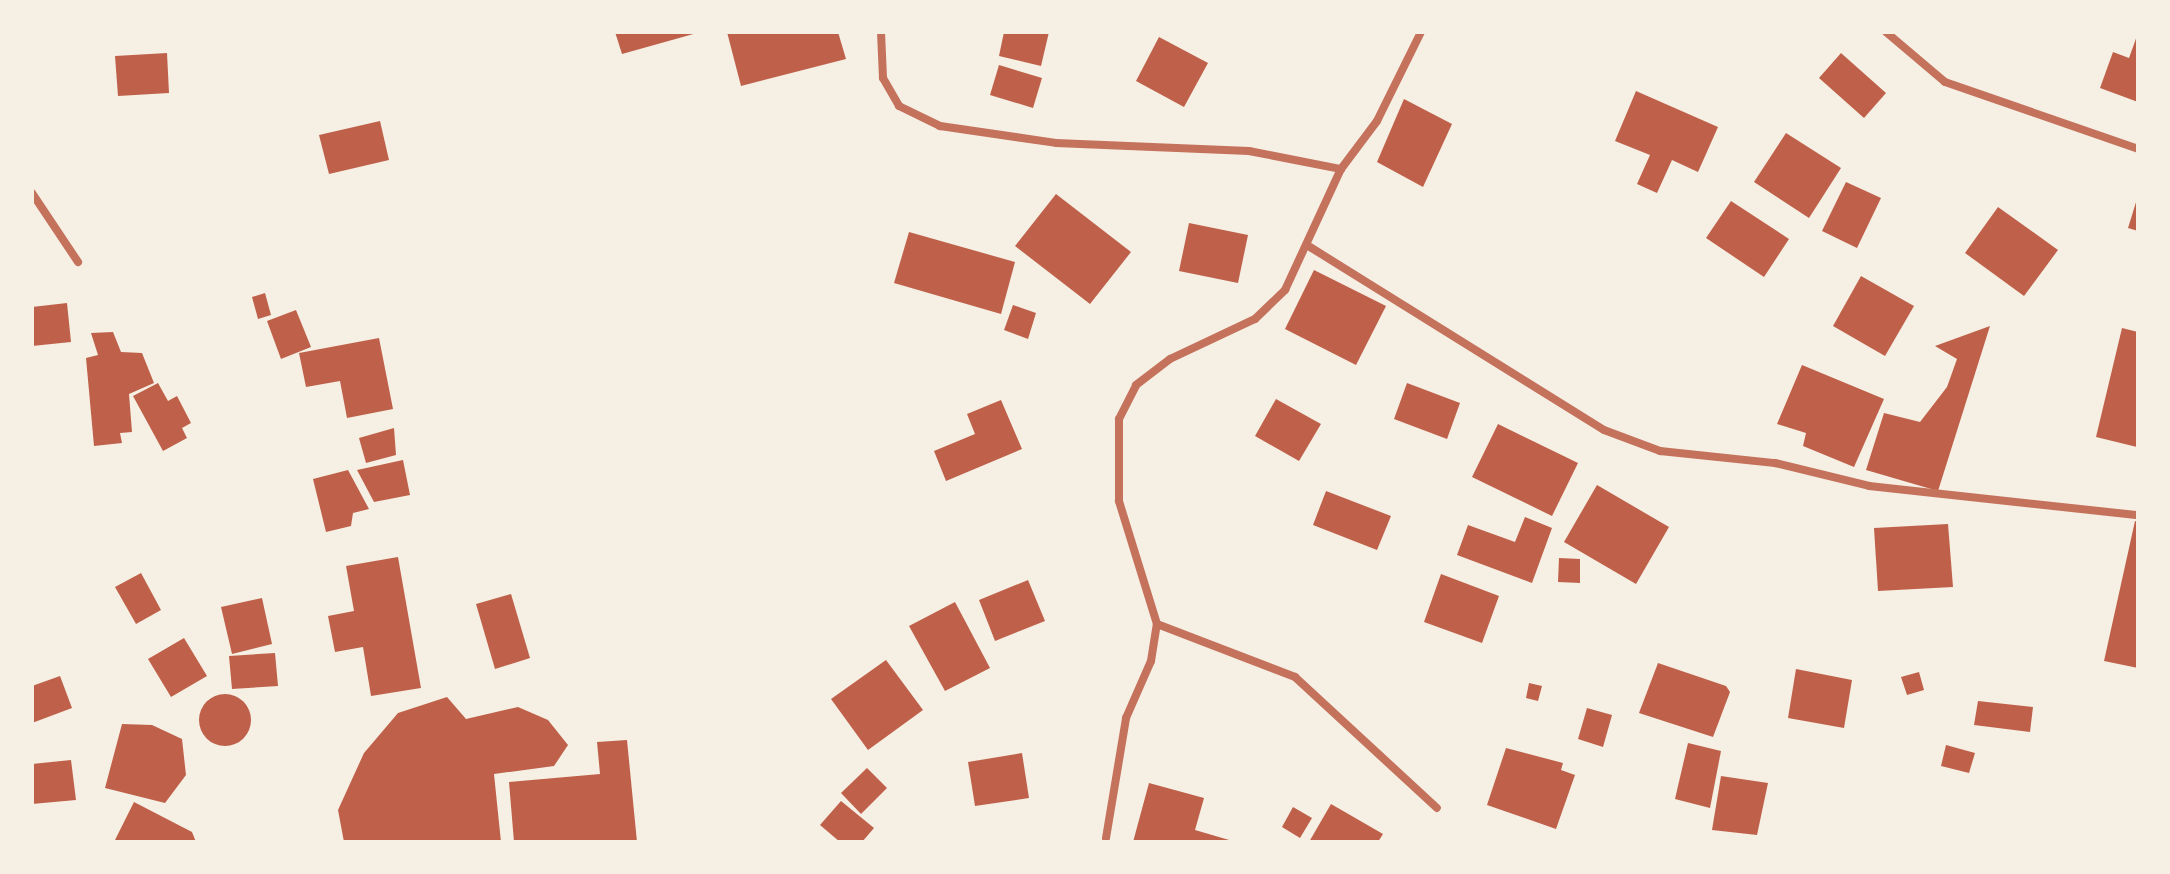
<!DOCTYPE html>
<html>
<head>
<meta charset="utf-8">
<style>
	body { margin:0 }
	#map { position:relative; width:2170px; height:874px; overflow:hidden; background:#f6efe4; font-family:Rubik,sans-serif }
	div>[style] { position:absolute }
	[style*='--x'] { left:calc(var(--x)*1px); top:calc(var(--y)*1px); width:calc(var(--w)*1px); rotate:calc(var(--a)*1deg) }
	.building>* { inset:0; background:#bf614a }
	.round { border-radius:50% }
	.minor>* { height:8px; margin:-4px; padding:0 4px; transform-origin:4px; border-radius:4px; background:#c5725c }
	span { translate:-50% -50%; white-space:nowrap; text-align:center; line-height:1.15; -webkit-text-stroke:8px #f6efe4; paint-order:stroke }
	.frame { position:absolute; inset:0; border:34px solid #f6efe4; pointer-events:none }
</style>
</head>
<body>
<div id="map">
	<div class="building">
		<i style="clip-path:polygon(615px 32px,697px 32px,697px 33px,622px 54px)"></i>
		<i style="clip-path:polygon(727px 32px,838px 32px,846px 59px,741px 86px)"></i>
		<i style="clip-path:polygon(1004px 32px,1049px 32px,1041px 66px,999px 56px)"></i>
		<i style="clip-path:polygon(2138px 33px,2138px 102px,2100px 88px,2113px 52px,2129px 58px)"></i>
		<i style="clip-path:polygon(1159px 37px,1208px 63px,1184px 107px,1136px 81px)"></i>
		<i style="clip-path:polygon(167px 53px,169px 93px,118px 96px,115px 56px)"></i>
		<i style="clip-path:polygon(1841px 53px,1886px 93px,1864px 118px,1819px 78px)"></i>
		<i style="clip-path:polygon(999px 65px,1042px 78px,1033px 108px,990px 95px)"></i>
		<i style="clip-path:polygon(1636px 91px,1718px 127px,1698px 172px,1672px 160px,1657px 193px,1637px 184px,1650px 155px,1615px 141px)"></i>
		<i style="clip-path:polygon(1404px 99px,1452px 124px,1423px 187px,1377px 162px)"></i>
		<i style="clip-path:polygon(380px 121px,389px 160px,329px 174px,319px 135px)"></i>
		<i style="clip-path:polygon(1786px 133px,1841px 168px,1809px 218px,1754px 182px)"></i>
		<i style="clip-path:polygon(1846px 182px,1881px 198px,1857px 248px,1822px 231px)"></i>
		<i style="clip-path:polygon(1056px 194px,1131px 252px,1090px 304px,1015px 246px)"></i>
		<i style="clip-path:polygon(2137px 199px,2138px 200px,2138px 231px,2128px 228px)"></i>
		<i style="clip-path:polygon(1731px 201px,1789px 239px,1764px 277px,1706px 238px)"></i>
		<i style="clip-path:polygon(1998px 207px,2058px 250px,2024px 296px,1965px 253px)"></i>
		<i style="clip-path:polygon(1189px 223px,1248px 235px,1238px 283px,1179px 271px)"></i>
		<i style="clip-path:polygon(909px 232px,1015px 262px,1001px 314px,894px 283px)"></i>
		<i style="clip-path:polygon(1314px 270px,1386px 306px,1356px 365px,1285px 329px)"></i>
		<i style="clip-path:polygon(1861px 276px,1914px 306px,1885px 356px,1833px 326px)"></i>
		<i style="clip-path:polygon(265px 293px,271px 315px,258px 319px,252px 297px)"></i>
		<i style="clip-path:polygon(67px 303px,71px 342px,32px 346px,32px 307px)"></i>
		<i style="clip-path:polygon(1013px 305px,1036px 313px,1028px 339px,1004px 330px)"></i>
		<i style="clip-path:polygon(296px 310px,311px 347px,281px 359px,267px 321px)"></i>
		<i style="clip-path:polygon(1990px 326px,1938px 491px,1866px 470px,1884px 413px,1920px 422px,1947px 387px,1957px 359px,1935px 346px)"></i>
		<i style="clip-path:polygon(2122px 328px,2138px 332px,2137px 447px,2096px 437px)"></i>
		<i style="clip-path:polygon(113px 332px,121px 352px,142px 353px,154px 383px,129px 394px,132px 432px,120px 433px,122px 443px,94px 446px,86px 358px,98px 355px,91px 333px)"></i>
		<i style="clip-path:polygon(379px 338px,393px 409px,347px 418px,340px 381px,306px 387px,299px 353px)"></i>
		<i style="clip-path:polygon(1802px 365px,1884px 399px,1854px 467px,1803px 446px,1806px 433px,1777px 424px)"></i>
		<i style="clip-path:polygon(158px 383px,168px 401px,177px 396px,191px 423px,182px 428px,187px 438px,163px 451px,133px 396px)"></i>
		<i style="clip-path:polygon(1407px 383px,1460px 403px,1447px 439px,1394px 419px)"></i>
		<i style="clip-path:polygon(1276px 399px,1321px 424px,1299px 461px,1255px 436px)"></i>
		<i style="clip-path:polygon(1001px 400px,1022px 449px,946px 481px,934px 451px,975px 434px,967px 414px)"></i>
		<i style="clip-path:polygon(1498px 424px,1578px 463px,1552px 516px,1472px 477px)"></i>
		<i style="clip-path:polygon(394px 428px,396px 455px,366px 463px,359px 438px)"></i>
		<i style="clip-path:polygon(403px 460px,410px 495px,374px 502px,357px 470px)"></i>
		<i style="clip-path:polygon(348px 470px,369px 509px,353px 513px,351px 526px,326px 532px,313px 479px)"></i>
		<i style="clip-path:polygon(1597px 485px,1669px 527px,1636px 584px,1564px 542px)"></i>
		<i style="clip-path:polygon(1326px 491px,1391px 516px,1377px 550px,1313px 525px)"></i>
		<i style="clip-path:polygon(1525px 517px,1552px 528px,1532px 583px,1457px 555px,1468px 525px,1515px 542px)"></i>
		<i style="clip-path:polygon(2135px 521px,2138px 522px,2138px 668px,2104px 661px)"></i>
		<i style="clip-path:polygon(1948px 524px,1953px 587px,1878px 591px,1874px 528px)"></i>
		<i style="clip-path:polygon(398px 557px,421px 688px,371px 696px,363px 647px,335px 652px,328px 616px,354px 611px,346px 566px)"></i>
		<i style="clip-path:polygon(1559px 558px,1580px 559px,1580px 583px,1558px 582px)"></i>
		<i style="clip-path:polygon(141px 573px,161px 610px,136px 624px,115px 587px)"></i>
		<i style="clip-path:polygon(1441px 574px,1499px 596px,1482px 643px,1424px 622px)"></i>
		<i style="clip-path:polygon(1028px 580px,1045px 621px,995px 641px,979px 600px)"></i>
		<i style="clip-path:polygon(511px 594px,530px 658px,495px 669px,476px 604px)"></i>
		<i style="clip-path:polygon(262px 598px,272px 644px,232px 654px,221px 607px)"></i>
		<i style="clip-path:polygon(955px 602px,990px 668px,945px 691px,909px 626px)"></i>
		<i style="clip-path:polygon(184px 638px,207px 676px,171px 697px,148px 659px)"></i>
		<i style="clip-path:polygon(275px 653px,278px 686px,232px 689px,229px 656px)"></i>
		<i style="clip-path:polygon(886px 660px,923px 710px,868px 750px,831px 699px)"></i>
		<i style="clip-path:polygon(1658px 663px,1726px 686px,1730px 692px,1713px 737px,1639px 713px)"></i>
		<i style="clip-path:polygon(1796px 669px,1852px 680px,1844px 728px,1788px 718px)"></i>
		<i style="clip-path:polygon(1919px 672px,1924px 690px,1907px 695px,1901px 677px)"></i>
		<i style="clip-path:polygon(60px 676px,72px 708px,32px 723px,32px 686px)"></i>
		<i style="clip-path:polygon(1529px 683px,1542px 686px,1538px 701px,1526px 698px)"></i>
		<i class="round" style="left:199px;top:694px;width:52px;height:52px"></i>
		<i style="clip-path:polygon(447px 697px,466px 719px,518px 707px,548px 720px,568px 745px,554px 766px,494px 774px,501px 842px,344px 842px,338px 810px,364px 753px,398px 713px)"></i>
		<i style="clip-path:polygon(1978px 701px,2033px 707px,2030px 732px,1974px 725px)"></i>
		<i style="clip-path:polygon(1587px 708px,1612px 715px,1603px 747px,1578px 739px)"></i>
		<i style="clip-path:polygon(122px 724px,152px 725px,182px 739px,186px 775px,165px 803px,105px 788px)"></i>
		<i style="clip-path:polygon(627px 740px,637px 842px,514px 842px,509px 782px,600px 774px,597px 742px)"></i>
		<i style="clip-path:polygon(1688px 743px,1721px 751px,1710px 808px,1675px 799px)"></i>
		<i style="clip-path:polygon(1946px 745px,1975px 753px,1969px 773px,1941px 766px)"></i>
		<i style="clip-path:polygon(1506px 748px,1563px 763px,1561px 770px,1575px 775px,1556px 829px,1487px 805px)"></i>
		<i style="clip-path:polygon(1022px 753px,1029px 798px,975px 806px,968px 762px)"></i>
		<i style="clip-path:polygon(71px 760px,76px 800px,32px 804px,32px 764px)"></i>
		<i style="clip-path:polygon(867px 768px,887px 788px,861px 814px,841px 793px)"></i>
		<i style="clip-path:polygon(1721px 776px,1768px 783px,1757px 835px,1712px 830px)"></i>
		<i style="clip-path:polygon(1149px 783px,1204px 798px,1195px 830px,1236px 842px,1133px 842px)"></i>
		<i style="clip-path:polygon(841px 801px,874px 828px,862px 842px,840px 842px,820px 825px)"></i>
		<i style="clip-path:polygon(134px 802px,192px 832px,196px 842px,114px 842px)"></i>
		<i style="clip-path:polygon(1331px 804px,1383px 834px,1378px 842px,1309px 842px)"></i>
		<i style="clip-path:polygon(1293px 807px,1312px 818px,1300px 838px,1282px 827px)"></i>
	</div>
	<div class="minor">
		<i style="--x:881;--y:32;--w:46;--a:87.5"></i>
		<i style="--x:883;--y:78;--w:32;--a:60"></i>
		<i style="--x:899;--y:106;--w:46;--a:26"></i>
		<i style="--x:940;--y:126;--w:117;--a:8.3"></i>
		<i style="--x:1056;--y:143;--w:193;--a:2.4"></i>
		<i style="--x:1249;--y:151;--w:94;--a:11.1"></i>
		<i style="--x:1886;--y:32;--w:77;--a:40.3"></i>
		<i style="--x:1945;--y:82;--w:204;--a:19.1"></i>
		<i style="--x:32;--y:193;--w:83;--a:56.3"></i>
		<i style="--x:1310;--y:247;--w:346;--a:31.9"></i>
		<i style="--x:1604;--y:430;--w:60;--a:20.6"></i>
		<i style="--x:1660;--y:451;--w:116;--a:6"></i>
		<i style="--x:1775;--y:463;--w:97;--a:13.7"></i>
		<i style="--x:1869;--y:486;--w:271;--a:6.2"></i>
		<i style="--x:1157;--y:624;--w:148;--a:21"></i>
		<i style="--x:1295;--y:677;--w:193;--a:42.7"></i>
		<i style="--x:1106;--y:838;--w:122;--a:-80.5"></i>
		<i style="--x:1126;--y:718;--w:62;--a:-66.3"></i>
		<i style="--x:1151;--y:661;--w:37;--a:-81"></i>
		<i style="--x:1157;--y:624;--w:129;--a:-107.2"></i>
		<i style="--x:1119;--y:501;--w:82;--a:-90"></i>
		<i style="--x:1119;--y:419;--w:38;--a:-63"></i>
		<i style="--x:1136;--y:385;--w:43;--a:-37.4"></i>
		<i style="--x:1170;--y:359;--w:94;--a:-25.2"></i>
		<i style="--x:1255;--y:319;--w:42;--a:-44"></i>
		<i style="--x:1285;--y:290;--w:133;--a:-65.2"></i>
		<i style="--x:1341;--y:169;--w:60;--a:-53.1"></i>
		<i style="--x:1377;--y:121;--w:99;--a:-63.7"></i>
	</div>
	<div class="frame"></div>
</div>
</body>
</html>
